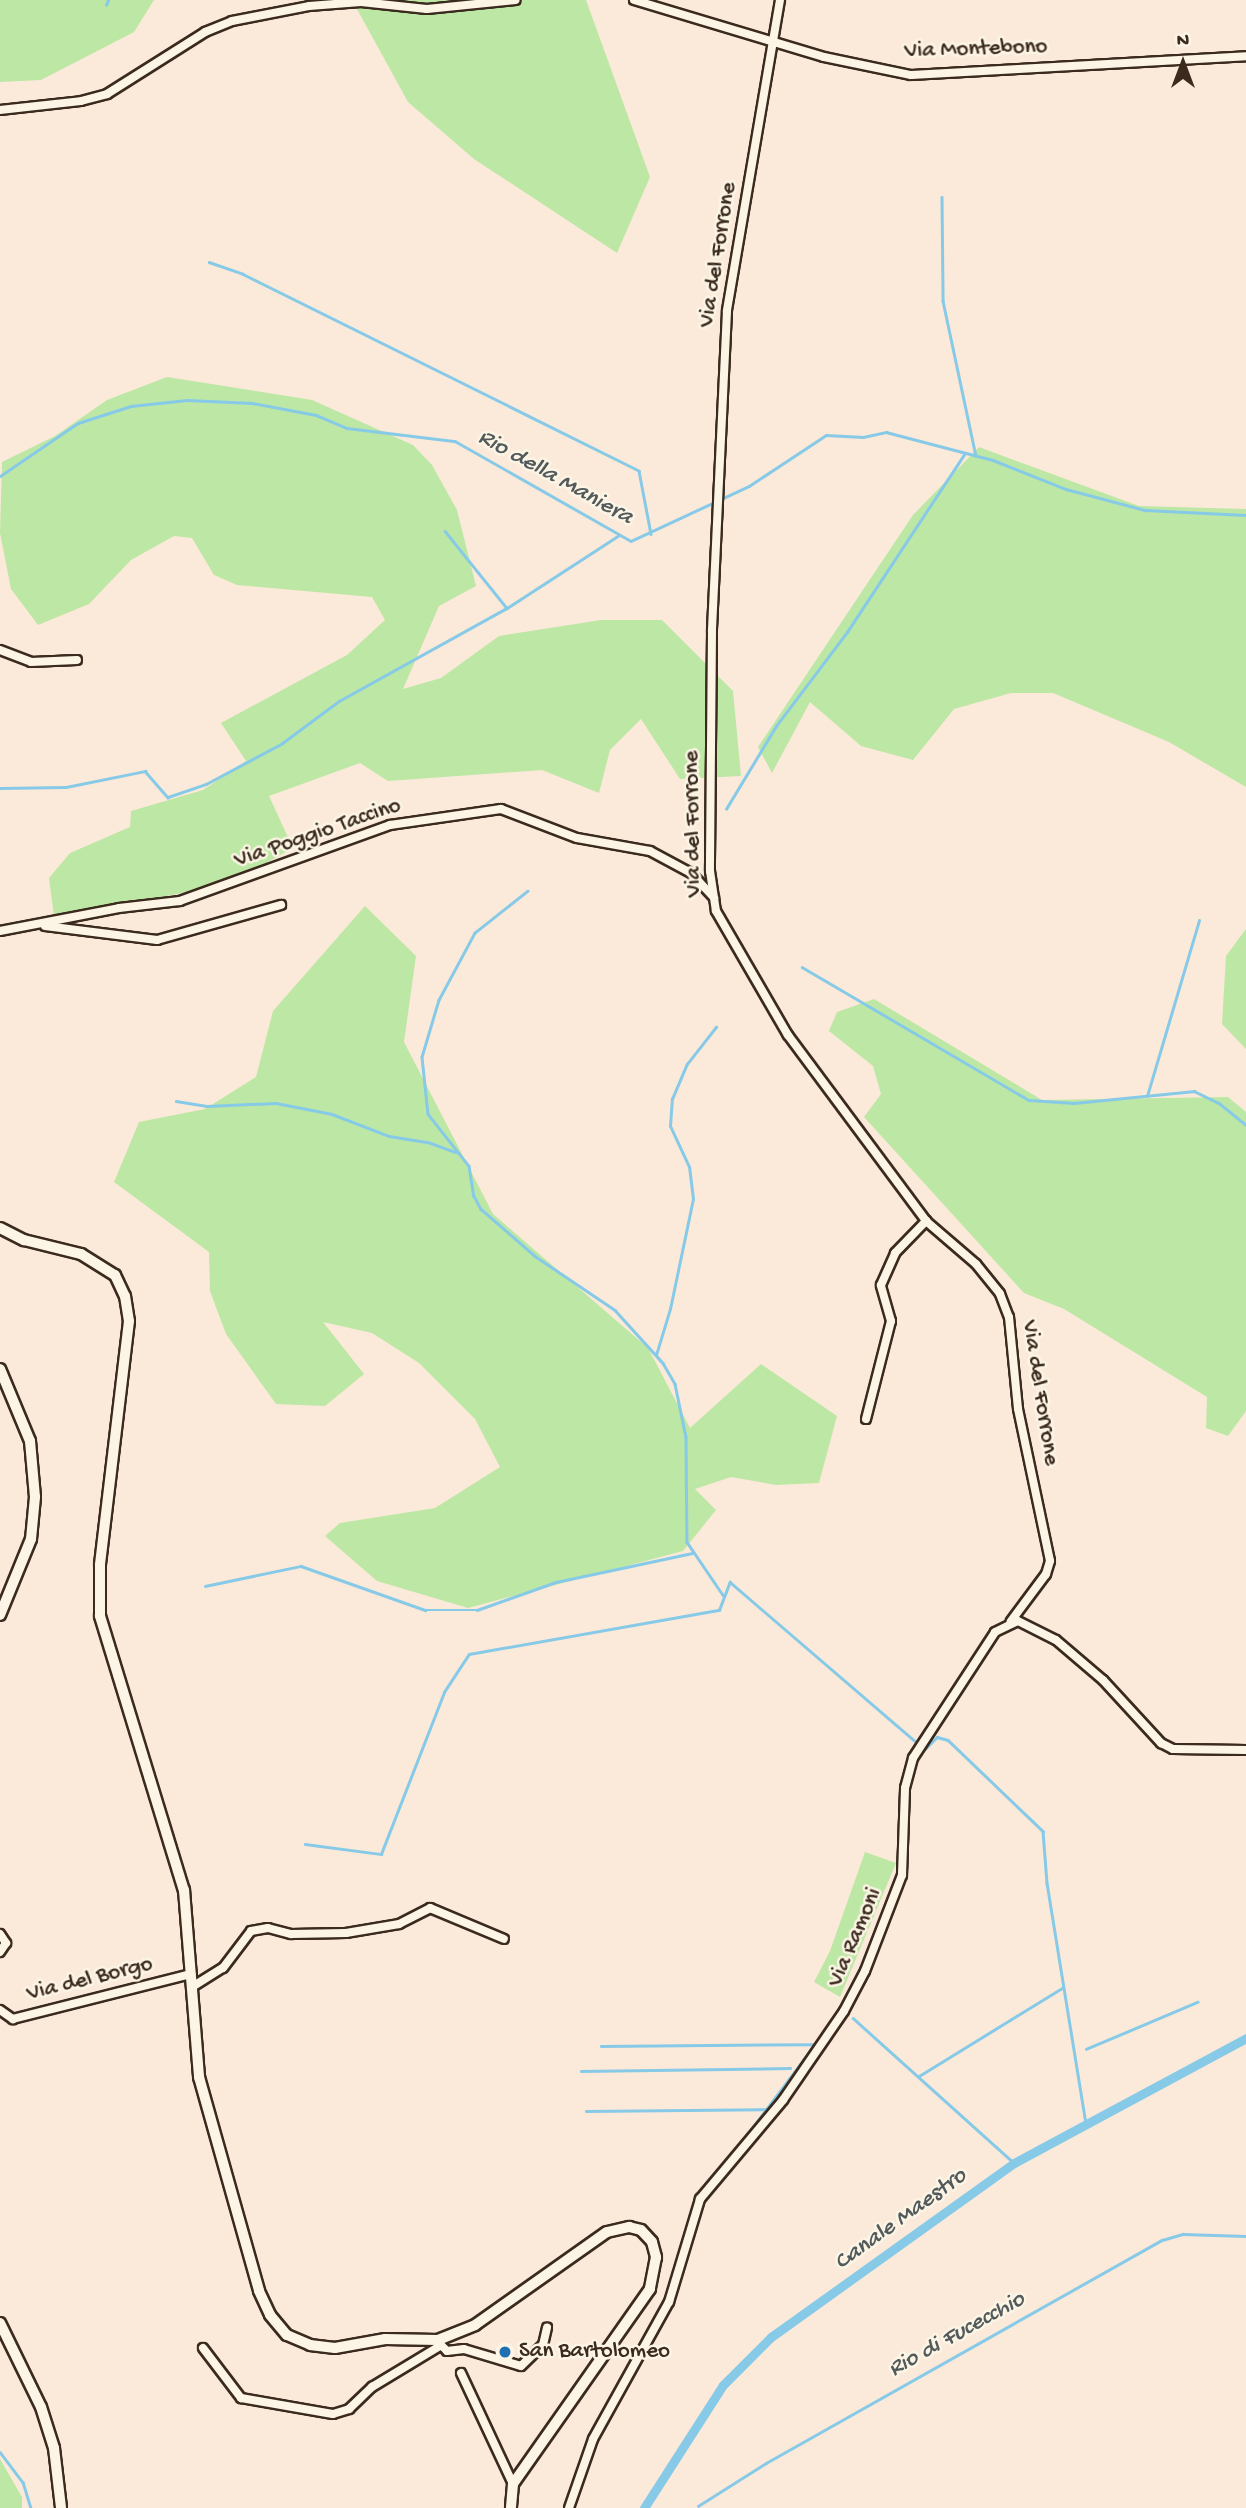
<!DOCTYPE html>
<html>
<head>
<meta charset="utf-8">
<style>
	body { margin:0 }
	#map { position:relative; width:1246px; height:2508px; overflow:hidden; background:#fbeada; font-family:"Gochi Hand",sans-serif }
	div>[style] { position:absolute }
	[style*='--x'] { left:calc(var(--x)*1px); top:calc(var(--y)*1px); width:calc(var(--w)*1px); rotate:calc(var(--a)*1deg) }
	.green>* { inset:0; background:#bde7a4 }
	.stream>* { height:2.5px; margin:-1.25px; padding:0 1.25px; transform-origin:1.25px; border-radius:1.25px; background:#87cae8 }
	.canal>* { height:9px; margin:-4.5px; padding:0 4.5px; transform-origin:4.5px; border-radius:4.5px; background:#87cae8 }
	.roads { filter:drop-shadow(2px 0 #3b2a1e) drop-shadow(-2px 0 #3b2a1e) drop-shadow(0 2px #3b2a1e) drop-shadow(0 -2px #3b2a1e) }
	.minor>* { height:8px; margin:-4px; padding:0 4px; transform-origin:4px; border-radius:4px; background:#fcf5e5 }
	.tertiary>* { height:10px; margin:-5px; padding:0 5px; transform-origin:5px; border-radius:5px; background:#fcf5e5 }
	.secondary>* { height:10px; margin:-5px; padding:0 5px; transform-origin:5px; border-radius:5px; background:#fcf5e5 }
	.dots>* { width:19px; height:19px; translate:-50% -50%; box-sizing:border-box; border:4px solid #fcf5e5; border-radius:50% }
	span { translate:-50% -50%; white-space:nowrap; text-align:center; line-height:1.15; -webkit-text-stroke:5px #fcf5e5; paint-order:stroke }
	.street-label { font-size:23px; color:#3b2a1e }
	.poi-label { font-size:23px; color:#3b2a1e }
	.left { translate:0 -50%; text-align:left }
	.water-label { font-size:24px; color:#525a5b; font-style:italic }
	.north { position:absolute; left:1148px; top:28px; width:70px; height:70px; -webkit-text-stroke:5px #fcf5e5; paint-order:stroke; rotate:0deg; font-size:19px; font-weight:700; line-height:28px; text-align:center; color:#3b2a1e }
	.north::after { content:''; display:block; margin:auto; width:24px; height:32px; background:#3b2a1e; clip-path:polygon(50% 0,100% 100%,50% 72%,0 100%) }
</style>
</head>
<body>
<div id="map">
	<div class="green">
		<i style="clip-path:polygon(0 0,154px 0,134px 32px,41px 80px,0 82px)"></i>
		<i style="clip-path:polygon(352px 0,586px 0,650px 177px,617px 253px,474px 159px,408px 102px)"></i>
		<i style="clip-path:polygon(167px 377px,312px 400px,413px 445px,432px 465px,457px 510px,476px 586px,439px 606px,403px 689px,441px 678px,499px 636px,601px 620px,662px 620px,733px 691px,741px 776px,680px 779px,641px 719px,610px 750px,599px 793px,542px 770px,388px 781px,360px 763px,269px 796px,293px 848px,244px 875px,209px 888px,54px 917px,49px 878px,70px 853px,130px 827px,131px 811px,203px 790px,246px 761px,221px 723px,347px 655px,385px 620px,372px 597px,237px 585px,214px 575px,192px 538px,174px 536px,131px 560px,89px 604px,38px 625px,11px 589px,0 533px,2px 462px,55px 436px,107px 400px)"></i>
		<i style="clip-path:polygon(979px 447px,1139px 506px,1246px 509px,1246px 787px,1169px 742px,1053px 693px,1011px 693px,954px 709px,913px 760px,861px 746px,810px 702px,772px 773px,758px 747px,913px 515px)"></i>
		<i style="clip-path:polygon(365px 906px,416px 956px,404px 1042px,493px 1214px,648px 1348px,690px 1428px,761px 1364px,837px 1416px,819px 1483px,776px 1485px,731px 1477px,695px 1489px,716px 1510px,683px 1551px,468px 1608px,377px 1581px,325px 1536px,340px 1523px,435px 1508px,500px 1467px,475px 1419px,419px 1363px,372px 1333px,323px 1322px,364px 1374px,325px 1406px,276px 1404px,226px 1334px,210px 1291px,209px 1252px,114px 1182px,139px 1122px,205px 1109px,256px 1077px,273px 1011px)"></i>
		<i style="clip-path:polygon(1246px 929px,1246px 1049px,1222px 1024px,1226px 956px)"></i>
		<i style="clip-path:polygon(874px 999px,1042px 1100px,1228px 1097px,1246px 1112px,1246px 1411px,1228px 1436px,1206px 1428px,1207px 1397px,1064px 1309px,1024px 1293px,864px 1117px,881px 1094px,873px 1066px,829px 1031px,837px 1012px)"></i>
		<i style="clip-path:polygon(865px 1852px,896px 1863px,840px 1997px,814px 1982px,830px 1951px)"></i>
		<i style="clip-path:polygon(0 2459px,22px 2497px,22px 2508px,0 2508px)"></i>
	</div>
	<div class="stream">
		<i style="--x:106;--y:5;--w:5;--a:-68"></i>
		<i style="--x:942;--y:197;--w:104;--a:89.4"></i>
		<i style="--x:943;--y:301;--w:158;--a:78"></i>
		<i style="--x:209;--y:262;--w:36;--a:19"></i>
		<i style="--x:243;--y:274;--w:442;--a:26.4"></i>
		<i style="--x:639;--y:471;--w:64;--a:79.2"></i>
		<i style="--x:0;--y:476;--w:94;--a:-34.2"></i>
		<i style="--x:78;--y:423;--w:56;--a:-17.8"></i>
		<i style="--x:131;--y:406;--w:56;--a:-6.1"></i>
		<i style="--x:187;--y:400;--w:65;--a:2.6"></i>
		<i style="--x:252;--y:403;--w:65;--a:10.6"></i>
		<i style="--x:316;--y:415;--w:34;--a:23"></i>
		<i style="--x:347;--y:428;--w:109;--a:6.9"></i>
		<i style="--x:455;--y:441;--w:202;--a:29.6"></i>
		<i style="--x:631;--y:541;--w:130;--a:-25"></i>
		<i style="--x:749;--y:486;--w:92;--a:-33.5"></i>
		<i style="--x:826;--y:435;--w:37;--a:3"></i>
		<i style="--x:863;--y:437;--w:24;--a:-12"></i>
		<i style="--x:886;--y:432;--w:111;--a:14.7"></i>
		<i style="--x:993;--y:460;--w:79;--a:21.7"></i>
		<i style="--x:1066;--y:489;--w:82;--a:14.9"></i>
		<i style="--x:1145;--y:510;--w:101;--a:2.8"></i>
		<i style="--x:445;--y:531;--w:99;--a:51.2"></i>
		<i style="--x:0;--y:788;--w:66;--a:-0.9"></i>
		<i style="--x:66;--y:787;--w:81;--a:-11.4"></i>
		<i style="--x:145;--y:771;--w:35;--a:49"></i>
		<i style="--x:168;--y:797;--w:40;--a:-18.9"></i>
		<i style="--x:206;--y:784;--w:85;--a:-28.1"></i>
		<i style="--x:281;--y:744;--w:72;--a:-36.6"></i>
		<i style="--x:339;--y:701;--w:192;--a:-29"></i>
		<i style="--x:507;--y:608;--w:132;--a:-33"></i>
		<i style="--x:726;--y:809;--w:97;--a:-58.9"></i>
		<i style="--x:776;--y:726;--w:118;--a:-52.9"></i>
		<i style="--x:847;--y:632;--w:214;--a:-56.6"></i>
		<i style="--x:528;--y:891;--w:68;--a:141.6"></i>
		<i style="--x:475;--y:933;--w:76;--a:118.2"></i>
		<i style="--x:439;--y:1000;--w:59;--a:106.6"></i>
		<i style="--x:422;--y:1057;--w:57;--a:84"></i>
		<i style="--x:428;--y:1114;--w:66;--a:51.7"></i>
		<i style="--x:469;--y:1166;--w:30;--a:81"></i>
		<i style="--x:474;--y:1196;--w:15;--a:62"></i>
		<i style="--x:481;--y:1209;--w:72;--a:41"></i>
		<i style="--x:535;--y:1256;--w:97;--a:34"></i>
		<i style="--x:615;--y:1310;--w:72;--a:47.8"></i>
		<i style="--x:663;--y:1363;--w:24;--a:60"></i>
		<i style="--x:675;--y:1384;--w:54;--a:78.3"></i>
		<i style="--x:686;--y:1437;--w:105;--a:89.5"></i>
		<i style="--x:687;--y:1542;--w:64;--a:55.8"></i>
		<i style="--x:802;--y:967;--w:263;--a:30.4"></i>
		<i style="--x:1029;--y:1100;--w:45;--a:3.8"></i>
		<i style="--x:1074;--y:1103;--w:121;--a:-5.7"></i>
		<i style="--x:1194;--y:1091;--w:28;--a:26"></i>
		<i style="--x:1219;--y:1103;--w:35;--a:39"></i>
		<i style="--x:1147;--y:1096;--w:183;--a:-73.5"></i>
		<i style="--x:176;--y:1101;--w:31;--a:9"></i>
		<i style="--x:207;--y:1106;--w:69;--a:-2.5"></i>
		<i style="--x:276;--y:1103;--w:57;--a:11.1"></i>
		<i style="--x:332;--y:1114;--w:61;--a:21.1"></i>
		<i style="--x:389;--y:1136;--w:39;--a:9"></i>
		<i style="--x:428;--y:1142;--w:29;--a:20"></i>
		<i style="--x:656;--y:1355;--w:48;--a:-73.1"></i>
		<i style="--x:670;--y:1309;--w:112;--a:-78.2"></i>
		<i style="--x:693;--y:1199;--w:32;--a:-97"></i>
		<i style="--x:689;--y:1167;--w:45;--a:-114.9"></i>
		<i style="--x:670;--y:1126;--w:27;--a:-86"></i>
		<i style="--x:672;--y:1099;--w:38;--a:-67"></i>
		<i style="--x:687;--y:1064;--w:47;--a:-51.9"></i>
		<i style="--x:205;--y:1586;--w:98;--a:-11.8"></i>
		<i style="--x:301;--y:1566;--w:132;--a:19.5"></i>
		<i style="--x:425;--y:1610;--w:52;--a:0"></i>
		<i style="--x:477;--y:1610;--w:84;--a:-19.5"></i>
		<i style="--x:556;--y:1582;--w:139;--a:-12"></i>
		<i style="--x:925;--y:1749;--w:17;--a:-45"></i>
		<i style="--x:937;--y:1737;--w:11;--a:15"></i>
		<i style="--x:948;--y:1740;--w:132;--a:43.8"></i>
		<i style="--x:1043;--y:1831;--w:52;--a:85.6"></i>
		<i style="--x:1047;--y:1883;--w:244;--a:80.8"></i>
		<i style="--x:305;--y:1844;--w:77;--a:7.5"></i>
		<i style="--x:381;--y:1854;--w:174;--a:-68.7"></i>
		<i style="--x:444;--y:1692;--w:45;--a:-56.7"></i>
		<i style="--x:469;--y:1654;--w:254;--a:-10"></i>
		<i style="--x:719;--y:1610;--w:30;--a:-69"></i>
		<i style="--x:730;--y:1582;--w:243;--a:40.7"></i>
		<i style="--x:853;--y:2018;--w:217;--a:42"></i>
		<i style="--x:601;--y:2046;--w:214;--a:-0.5"></i>
		<i style="--x:1086;--y:2049;--w:121;--a:-22.9"></i>
		<i style="--x:581;--y:2071;--w:209;--a:-0.8"></i>
		<i style="--x:919;--y:2076;--w:168;--a:-31.6"></i>
		<i style="--x:586;--y:2111;--w:184;--a:-0.6"></i>
		<i style="--x:740;--y:2144;--w:125;--a:-53.1"></i>
		<i style="--x:0;--y:2452;--w:38;--a:53"></i>
		<i style="--x:23;--y:2482;--w:27;--a:73"></i>
		<i style="--x:698;--y:2506;--w:80;--a:-32.3"></i>
		<i style="--x:766;--y:2463;--w:454;--a:-29.4"></i>
		<i style="--x:1162;--y:2240;--w:22;--a:-16"></i>
		<i style="--x:1183;--y:2234;--w:63;--a:1.8"></i>
	</div>
	<div class="canal">
		<i style="--x:644;--y:2508;--w:146;--a:-57.3"></i>
		<i style="--x:723;--y:2385;--w:68;--a:-45"></i>
		<i style="--x:771;--y:2337;--w:299;--a:-35.6"></i>
		<i style="--x:1014;--y:2163;--w:264;--a:-28.3"></i>
	</div>
	<div class="roads">
		<div class="minor">
			<i style="--x:634;--y:0;--w:198;--a:16.7"></i>
			<i style="--x:824;--y:57;--w:89;--a:11.7"></i>
			<i style="--x:911;--y:75;--w:336;--a:-3.2"></i>
			<i style="--x:780;--y:0;--w:315;--a:99.7"></i>
			<i style="--x:727;--y:311;--w:321;--a:92.7"></i>
			<i style="--x:712;--y:632;--w:239;--a:90.5"></i>
			<i style="--x:710;--y:871;--w:40;--a:81.5"></i>
			<i style="--x:716;--y:911;--w:143;--a:59.9"></i>
			<i style="--x:788;--y:1035;--w:232;--a:53.4"></i>
			<i style="--x:926;--y:1221;--w:66;--a:40.7"></i>
			<i style="--x:976;--y:1264;--w:38;--a:51"></i>
			<i style="--x:1000;--y:1294;--w:25;--a:69"></i>
			<i style="--x:1009;--y:1317;--w:92;--a:84.4"></i>
			<i style="--x:1018;--y:1409;--w:155;--a:78.1"></i>
			<i style="--x:1050;--y:1561;--w:14;--a:107"></i>
			<i style="--x:1046;--y:1574;--w:59;--a:126.7"></i>
			<i style="--x:0;--y:110;--w:81;--a:-6.3"></i>
			<i style="--x:81;--y:101;--w:27;--a:-15"></i>
			<i style="--x:107;--y:94;--w:116;--a:-32.3"></i>
			<i style="--x:205;--y:32;--w:29;--a:-22"></i>
			<i style="--x:232;--y:21;--w:78;--a:-11"></i>
			<i style="--x:309;--y:6;--w:52;--a:-4.4"></i>
			<i style="--x:361;--y:2;--w:66;--a:6.1"></i>
			<i style="--x:427;--y:9;--w:89;--a:-5.8"></i>
			<i style="--x:0;--y:650;--w:33;--a:21"></i>
			<i style="--x:31;--y:662;--w:46;--a:-2.5"></i>
			<i style="--x:45;--y:926;--w:113;--a:7.1"></i>
			<i style="--x:157;--y:940;--w:129;--a:-15.8"></i>
			<i style="--x:0;--y:931;--w:121;--a:-10.9"></i>
			<i style="--x:119;--y:908;--w:61;--a:-6.5"></i>
			<i style="--x:180;--y:901;--w:223;--a:-19.9"></i>
			<i style="--x:390;--y:825;--w:112;--a:-8.2"></i>
			<i style="--x:501;--y:809;--w:81;--a:20.9"></i>
			<i style="--x:577;--y:838;--w:74;--a:10.1"></i>
			<i style="--x:650;--y:851;--w:47;--a:28.2"></i>
			<i style="--x:691;--y:873;--w:34;--a:47"></i>
			<i style="--x:866;--y:1419;--w:101;--a:-75.7"></i>
			<i style="--x:891;--y:1321;--w:37;--a:-106"></i>
			<i style="--x:881;--y:1285;--w:35;--a:-66"></i>
			<i style="--x:895;--y:1253;--w:45;--a:-45.9"></i>
			<i style="--x:0;--y:1934;--w:11;--a:56"></i>
			<i style="--x:6;--y:1943;--w:11;--a:124"></i>
			<i style="--x:192;--y:1987;--w:36;--a:-32"></i>
			<i style="--x:223;--y:1968;--w:46;--a:-52.9"></i>
			<i style="--x:251;--y:1931;--w:17;--a:-10"></i>
			<i style="--x:268;--y:1928;--w:24;--a:15"></i>
			<i style="--x:291;--y:1934;--w:55;--a:-1"></i>
			<i style="--x:346;--y:1933;--w:54;--a:-9.6"></i>
			<i style="--x:399;--y:1924;--w:35;--a:-27"></i>
			<i style="--x:430;--y:1908;--w:80;--a:22.7"></i>
			<i style="--x:0;--y:2010;--w:16;--a:35"></i>
			<i style="--x:13;--y:2019;--w:184;--a:-14.2"></i>
			<i style="--x:439;--y:2343;--w:11;--a:45"></i>
			<i style="--x:447;--y:2351;--w:17;--a:-7"></i>
			<i style="--x:464;--y:2349;--w:59;--a:16.6"></i>
			<i style="--x:521;--y:2366;--w:30;--a:-44"></i>
			<i style="--x:543;--y:2345;--w:18;--a:-77"></i>
			<i style="--x:203;--y:2348;--w:63;--a:52.8"></i>
			<i style="--x:241;--y:2398;--w:93;--a:9.9"></i>
			<i style="--x:333;--y:2414;--w:17;--a:-17"></i>
			<i style="--x:349;--y:2409;--w:32;--a:-44"></i>
			<i style="--x:372;--y:2387;--w:79;--a:-31.1"></i>
			<i style="--x:461;--y:2373;--w:123;--a:64.9"></i>
			<i style="--x:569;--y:2508;--w:73;--a:-70.8"></i>
			<i style="--x:593;--y:2439;--w:157;--a:-61"></i>
			<i style="--x:669;--y:2302;--w:108;--a:-73.2"></i>
			<i style="--x:700;--y:2199;--w:129;--a:-50"></i>
			<i style="--x:783;--y:2100;--w:108;--a:-55.6"></i>
			<i style="--x:844;--y:2011;--w:45;--a:-62.3"></i>
			<i style="--x:865;--y:1971;--w:103;--a:-68.9"></i>
			<i style="--x:902;--y:1875;--w:87;--a:-88"></i>
			<i style="--x:905;--y:1788;--w:31;--a:-75"></i>
			<i style="--x:913;--y:1758;--w:150;--a:-56.9"></i>
			<i style="--x:995;--y:1632;--w:25;--a:-26"></i>
			<i style="--x:1018;--y:1621;--w:42;--a:26.6"></i>
			<i style="--x:1056;--y:1640;--w:62;--a:40.4"></i>
			<i style="--x:1103;--y:1680;--w:86;--a:47.4"></i>
			<i style="--x:1161;--y:1743;--w:13;--a:27"></i>
			<i style="--x:1173;--y:1749;--w:73;--a:0.8"></i>
		</div>
		<div class="tertiary">
			<i style="--x:0;--y:1228;--w:27;--a:27"></i>
			<i style="--x:24;--y:1240;--w:59;--a:13.8"></i>
			<i style="--x:81;--y:1254;--w:40;--a:32"></i>
			<i style="--x:115;--y:1275;--w:23;--a:65"></i>
			<i style="--x:125;--y:1296;--w:25;--a:81"></i>
			<i style="--x:129;--y:1321;--w:246;--a:96.8"></i>
			<i style="--x:100;--y:1565;--w:51;--a:90"></i>
			<i style="--x:100;--y:1616;--w:287;--a:73"></i>
			<i style="--x:184;--y:1890;--w:188;--a:85.4"></i>
			<i style="--x:199;--y:2077;--w:222;--a:74.3"></i>
			<i style="--x:259;--y:2291;--w:26;--a:65"></i>
			<i style="--x:270;--y:2315;--w:26;--a:50"></i>
			<i style="--x:287;--y:2335;--w:25;--a:23"></i>
			<i style="--x:310;--y:2345;--w:25;--a:7"></i>
			<i style="--x:335;--y:2348;--w:51;--a:-10.2"></i>
			<i style="--x:385;--y:2339;--w:53;--a:1.1"></i>
			<i style="--x:438;--y:2340;--w:40;--a:-22"></i>
			<i style="--x:475;--y:2325;--w:161;--a:-35.2"></i>
			<i style="--x:607;--y:2232;--w:23;--a:-13"></i>
			<i style="--x:629;--y:2227;--w:12;--a:14"></i>
			<i style="--x:641;--y:2230;--w:16;--a:47"></i>
			<i style="--x:652;--y:2242;--w:16;--a:75"></i>
			<i style="--x:656;--y:2257;--w:33;--a:101"></i>
			<i style="--x:650;--y:2289;--w:238;--a:125.1"></i>
			<i style="--x:513;--y:2484;--w:24;--a:95"></i>
		</div>
		<div class="secondary">
			<i style="--x:0;--y:1369;--w:78;--a:67.4"></i>
			<i style="--x:30;--y:1441;--w:56;--a:84.9"></i>
			<i style="--x:35;--y:1497;--w:42;--a:95.4"></i>
			<i style="--x:31;--y:1539;--w:82;--a:112.2"></i>
			<i style="--x:0;--y:2323;--w:93;--a:64"></i>
			<i style="--x:41;--y:2407;--w:43;--a:72.4"></i>
			<i style="--x:54;--y:2448;--w:60;--a:83.3"></i>
		</div>
	</div>
	<div class="dots">
		<i style="left:505px;top:2352px;background:#1f6fb2"></i>
	</div>
	<div class="street-label">
		<span style="left:976px;top:50px;rotate:-2deg">Via Montebono</span>
		<span style="left:719px;top:255px;rotate:-81deg">Via del Forrone</span>
		<span style="left:694px;top:824px;rotate:-91deg">Via del Forrone</span>
		<span style="left:318px;top:834px;rotate:-19deg">Via Poggio Taccino</span>
		<span style="left:1039px;top:1393px;rotate:81deg">Via del Forrone</span>
		<span style="left:856px;top:1938px;rotate:-67deg">Via Ramoni</span>
		<span style="left:90px;top:1980px;rotate:-14deg">Via del Borgo</span>
	</div>
	<div class="poi-label">
		<span class="left" style="left:519px;top:2352px">San Bartolomeo</span>
	</div>
	<div class="water-label">
		<span style="left:555px;top:478px;rotate:29deg">Rio della Maniera</span>
		<span style="left:901px;top:2220px;rotate:-36deg">Canale Maestro</span>
		<span style="left:957px;top:2335px;rotate:-29deg">Rio di Fucecchio</span>
	</div>
	<div class="north">N</div>
</div>
</body>
</html>
